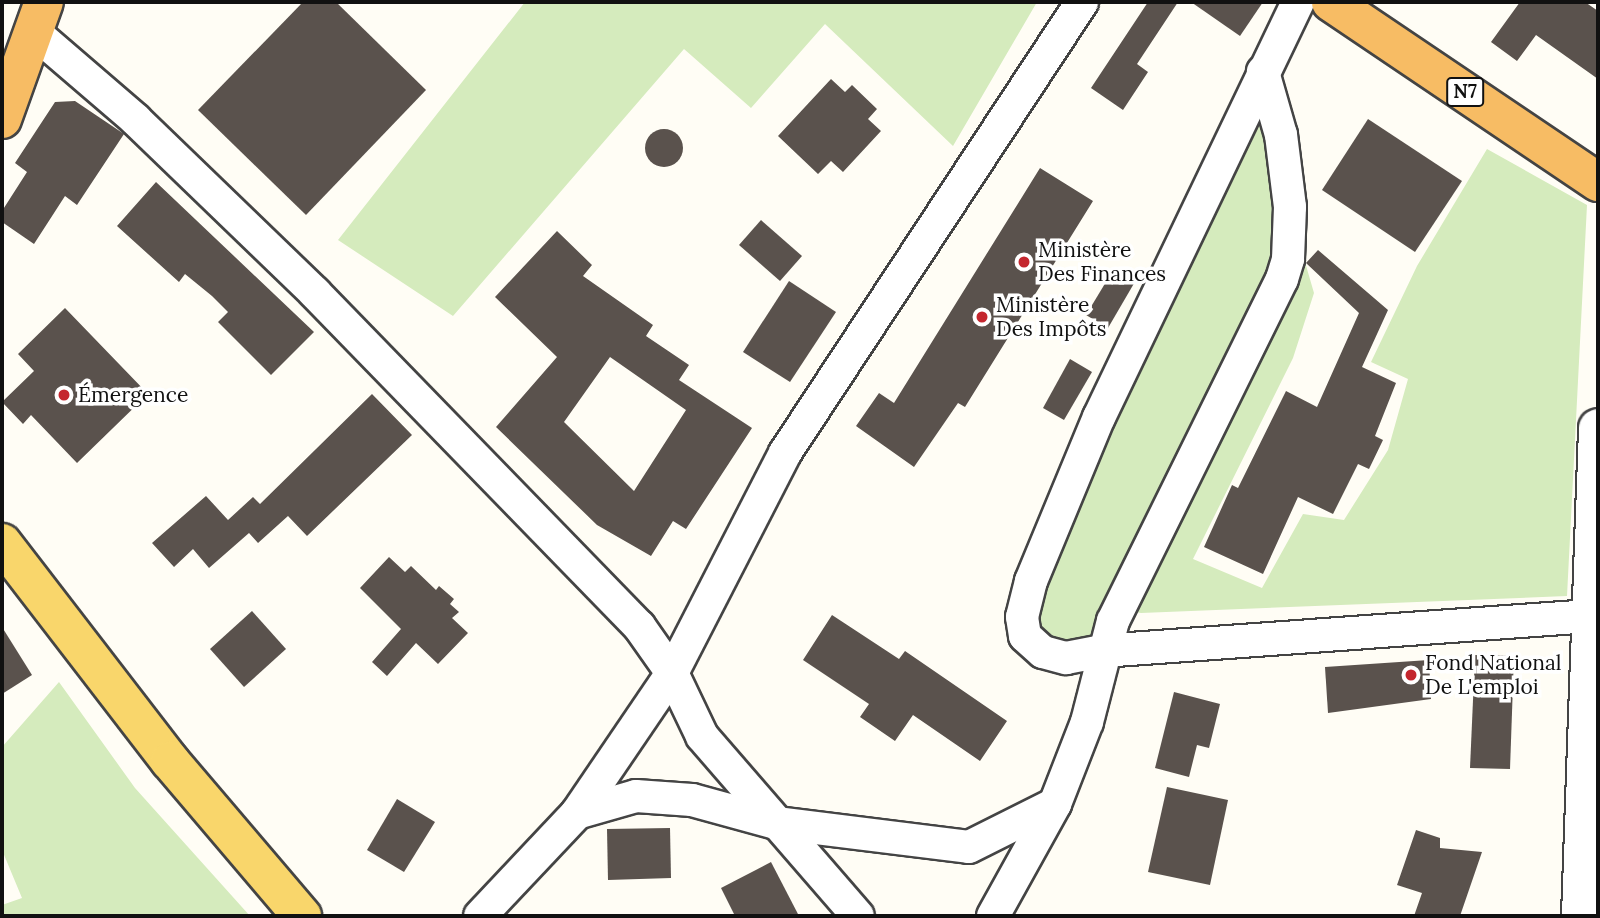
<!DOCTYPE html>
<html>
<head>
<meta charset="utf-8">
<style>
	body { margin:0 }
	#map { position:relative; width:1600px; height:918px; overflow:hidden; background:#fffdf5; font-family:Lora,serif }
	div>[style] { position:absolute }
	[style*='--x'] { left:calc(var(--x)*1px); top:calc(var(--y)*1px); width:calc(var(--w)*1px); rotate:calc(var(--a)*1deg) }
	.green>* { inset:0; background:#d5ebbd }
	.building>* { inset:0; background:#5a524d }
	.round { border-radius:50% }
	.roads { filter:drop-shadow(2px 0 #444) drop-shadow(-2px 0 #444) drop-shadow(0 2px #444) drop-shadow(0 -2px #444) }
	.minor>* { height:32px; margin:-16px; padding:0 16px; transform-origin:16px; border-radius:16px; background:#fff }
	.tertiary>* { height:38px; margin:-19px; padding:0 19px; transform-origin:19px; border-radius:19px; background:#fff }
	.primary>* { height:38px; margin:-19px; padding:0 19px; transform-origin:19px; border-radius:19px; background:#f9d66b }
	.trunk>* { height:38px; margin:-19px; padding:0 19px; transform-origin:19px; border-radius:19px; background:#f7bc64 }
	.dots>* { width:19px; height:19px; translate:-50% -50%; box-sizing:border-box; border:4px solid #fff; border-radius:50% }
	span { translate:-50% -50%; white-space:nowrap; text-align:center; line-height:1.15; -webkit-text-stroke:7px #fff; paint-order:stroke }
	.shield-label span { padding:2px 5px; background:#fff; border:2px solid; border-radius:5px; -webkit-text-stroke-width:0 }
	.shield-label { font-size:19px; color:#111; font-weight:700 }
	.poi-label { font-size:21px; color:#111 }
	.left { translate:0 -50%; text-align:left }
	.frame { position:absolute; inset:0; border:4px solid #111; pointer-events:none }
</style>
</head>
<body>
<div id="map">
	<div class="green">
		<i style="clip-path:polygon(525px 2px,1037px 2px,953px 146px,825px 24px,751px 108px,684px 49px,453px 316px,338px 240px)"></i>
		<i style="clip-path:polygon(1266px 72px,1298px 238px,1314px 293px,1293px 358px,1193px 559px,1262px 588px,1303px 514px,1344px 520px,1388px 450px,1408px 379px,1371px 362px,1417px 266px,1487px 149px,1587px 205px,1567px 596px,1141px 613px,1116px 609px,1100px 649px,1038px 633px,1034px 585px)"></i>
		<i style="clip-path:polygon(59px 682px,135px 788px,250px 916px,2px 916px,2px 905px,22px 898px,2px 850px,2px 747px)"></i>
	</div>
	<div class="building">
		<i style="clip-path:polygon(303px 2px,336px 2px,426px 90px,306px 215px,198px 110px)"></i>
		<i style="clip-path:polygon(1148px 2px,1178px 2px,1137px 64px,1148px 72px,1123px 110px,1091px 88px)"></i>
		<i style="clip-path:polygon(1191px 2px,1263px 2px,1240px 36px)"></i>
		<i style="clip-path:polygon(1520px 2px,1585px 2px,1598px 11px,1598px 79px,1536px 35px,1517px 61px,1491px 42px)"></i>
		<i style="clip-path:polygon(831px 79px,845px 92px,852px 85px,877px 109px,868px 119px,881px 131px,843px 172px,831px 161px,818px 174px,778px 136px)"></i>
		<i style="clip-path:polygon(75px 101px,124px 134px,77px 205px,65px 196px,34px 244px,2px 222px,2px 211px,27px 172px,15px 163px,55px 102px)"></i>
		<i style="clip-path:polygon(1368px 119px,1462px 181px,1415px 252px,1322px 190px)"></i>
		<i class="round" style="left:645px;top:129px;width:38px;height:38px"></i>
		<i style="clip-path:polygon(1040px 168px,1093px 201px,965px 407px,958px 403px,914px 467px,856px 426px,879px 393px,894px 403px)"></i>
		<i style="clip-path:polygon(156px 182px,314px 332px,271px 375px,218px 322px,228px 312px,212px 296px,185px 274px,179px 282px,117px 226px)"></i>
		<i style="clip-path:polygon(761px 220px,802px 256px,780px 281px,739px 245px)"></i>
		<i style="clip-path:polygon(evenodd,557px 231px,592px 265px,583px 276px,653px 325px,646px 336px,689px 365px,679px 380px,752px 428px,686px 529px,673px 521px,651px 556px,597px 525px,496px 427px,557px 357px,495px 297px,557px 231px,610px 357px,686px 410px,634px 491px,564px 422px,610px 357px)"></i>
		<i style="clip-path:polygon(1318px 250px,1388px 310px,1362px 367px,1396px 383px,1375px 436px,1383px 440px,1369px 469px,1358px 464px,1333px 514px,1298px 497px,1263px 574px,1204px 547px,1232px 485px,1238px 488px,1286px 391px,1317px 407px,1359px 313px,1306px 263px)"></i>
		<i style="clip-path:polygon(1115px 267px,1136px 280px,1108px 328px,1086px 315px)"></i>
		<i style="clip-path:polygon(789px 281px,836px 312px,790px 382px,743px 352px)"></i>
		<i style="clip-path:polygon(65px 308px,148px 394px,77px 463px,31px 415px,23px 424px,2px 402px,34px 371px,18px 354px)"></i>
		<i style="clip-path:polygon(1070px 359px,1092px 372px,1064px 420px,1043px 408px)"></i>
		<i style="clip-path:polygon(372px 394px,412px 435px,307px 536px,288px 516px,258px 543px,249px 533px,209px 568px,193px 549px,174px 567px,152px 543px,206px 496px,228px 520px,253px 497px,260px 504px)"></i>
		<i style="clip-path:polygon(389px 557px,405px 572px,411px 566px,436px 590px,439px 586px,454px 599px,450px 604px,459px 612px,452px 618px,468px 633px,438px 664px,416px 643px,387px 676px,372px 662px,401px 629px,360px 588px)"></i>
		<i style="clip-path:polygon(252px 611px,286px 649px,244px 687px,210px 649px)"></i>
		<i style="clip-path:polygon(832px 615px,899px 659px,905px 651px,1007px 721px,980px 761px,913px 715px,895px 741px,860px 717px,869px 704px,803px 660px)"></i>
		<i style="clip-path:polygon(2px 627px,32px 675px,2px 694px)"></i>
		<i style="clip-path:polygon(1475px 655px,1514px 656px,1510px 769px,1470px 768px)"></i>
		<i style="clip-path:polygon(1429px 660px,1431px 699px,1328px 713px,1325px 667px)"></i>
		<i style="clip-path:polygon(1174px 692px,1220px 704px,1209px 748px,1197px 745px,1189px 777px,1155px 768px)"></i>
		<i style="clip-path:polygon(1167px 787px,1228px 800px,1210px 885px,1148px 872px)"></i>
		<i style="clip-path:polygon(397px 799px,435px 822px,404px 872px,367px 850px)"></i>
		<i style="clip-path:polygon(670px 828px,671px 878px,608px 880px,607px 829px)"></i>
		<i style="clip-path:polygon(1416px 830px,1440px 838px,1440px 848px,1482px 852px,1460px 916px,1414px 916px,1422px 893px,1397px 885px)"></i>
		<i style="clip-path:polygon(771px 862px,799px 916px,735px 916px,721px 888px)"></i>
	</div>
	<div class="roads">
		<div class="minor">
			<i style="--x:1298;--y:2;--w:460;--a:115.6"></i>
			<i style="--x:1099;--y:417;--w:178;--a:112.5"></i>
			<i style="--x:1031;--y:581;--w:37;--a:104"></i>
			<i style="--x:1022;--y:617;--w:19;--a:81"></i>
			<i style="--x:1025;--y:636;--w:24;--a:42"></i>
			<i style="--x:1043;--y:652;--w:24;--a:15"></i>
			<i style="--x:1066;--y:658;--w:37;--a:-11"></i>
			<i style="--x:1102;--y:651;--w:488;--a:-4.1"></i>
			<i style="--x:35;--y:33;--w:133;--a:40.7"></i>
			<i style="--x:136;--y:120;--w:249;--a:44"></i>
			<i style="--x:315;--y:293;--w:465;--a:45.8"></i>
			<i style="--x:639;--y:626;--w:57;--a:54.9"></i>
			<i style="--x:672;--y:673;--w:70;--a:64.5"></i>
			<i style="--x:702;--y:736;--w:238;--a:49.1"></i>
			<i style="--x:577;--y:813;--w:61;--a:-16.1"></i>
			<i style="--x:636;--y:796;--w:56;--a:4.1"></i>
			<i style="--x:692;--y:800;--w:87;--a:15.3"></i>
			<i style="--x:776;--y:823;--w:194;--a:7.1"></i>
			<i style="--x:969;--y:847;--w:96;--a:-26.6"></i>
			<i style="--x:480;--y:916;--w:141;--a:-46.7"></i>
			<i style="--x:577;--y:813;--w:169;--a:-55.8"></i>
			<i style="--x:672;--y:673;--w:247;--a:-62.8"></i>
			<i style="--x:785;--y:453;--w:540;--a:-56.63"></i>
			<i style="--x:993;--y:916;--w:128;--a:-61"></i>
			<i style="--x:1055;--y:804;--w:88;--a:-68.7"></i>
			<i style="--x:1087;--y:722;--w:104;--a:-75.6"></i>
			<i style="--x:1113;--y:621;--w:381;--a:-63.7"></i>
			<i style="--x:1282;--y:279;--w:21;--a:-73"></i>
			<i style="--x:1288;--y:259;--w:52;--a:-87.8"></i>
			<i style="--x:1290;--y:207;--w:73;--a:-97.1"></i>
			<i style="--x:1281;--y:135;--w:66;--a:-105.9"></i>
		</div>
		<div class="tertiary">
			<i style="--x:1581;--y:916;--w:488;--a:-88"></i>
		</div>
		<div class="primary">
			<i style="--x:2;--y:543;--w:275;--a:52.4"></i>
			<i style="--x:170;--y:761;--w:204;--a:49.6"></i>
		</div>
		<div class="trunk">
			<i style="--x:1331;--y:2;--w:322;--a:34"></i>
			<i style="--x:2;--y:119;--w:124;--a:-70.3"></i>
		</div>
	</div>
	<div class="dots">
		<i style="left:1024px;top:262px;background:#c4262e"></i>
		<i style="left:982px;top:317px;background:#c4262e"></i>
		<i style="left:64px;top:395px;background:#c4262e"></i>
		<i style="left:1411px;top:675px;background:#c4262e"></i>
	</div>
	<div class="shield-label">
		<span style="left:1465px;top:92px">N7</span>
	</div>
	<div class="poi-label">
		<span class="left" style="left:1038px;top:262px">Ministère<br>Des Finances</span>
		<span class="left" style="left:996px;top:317px">Ministère<br>Des Impôts</span>
		<span class="left" style="left:78px;top:395px">Émergence</span>
		<span class="left" style="left:1425px;top:675px">Fond National<br>De L'emploi</span>
	</div>
	<div class="frame"></div>
</div>
</body>
</html>
